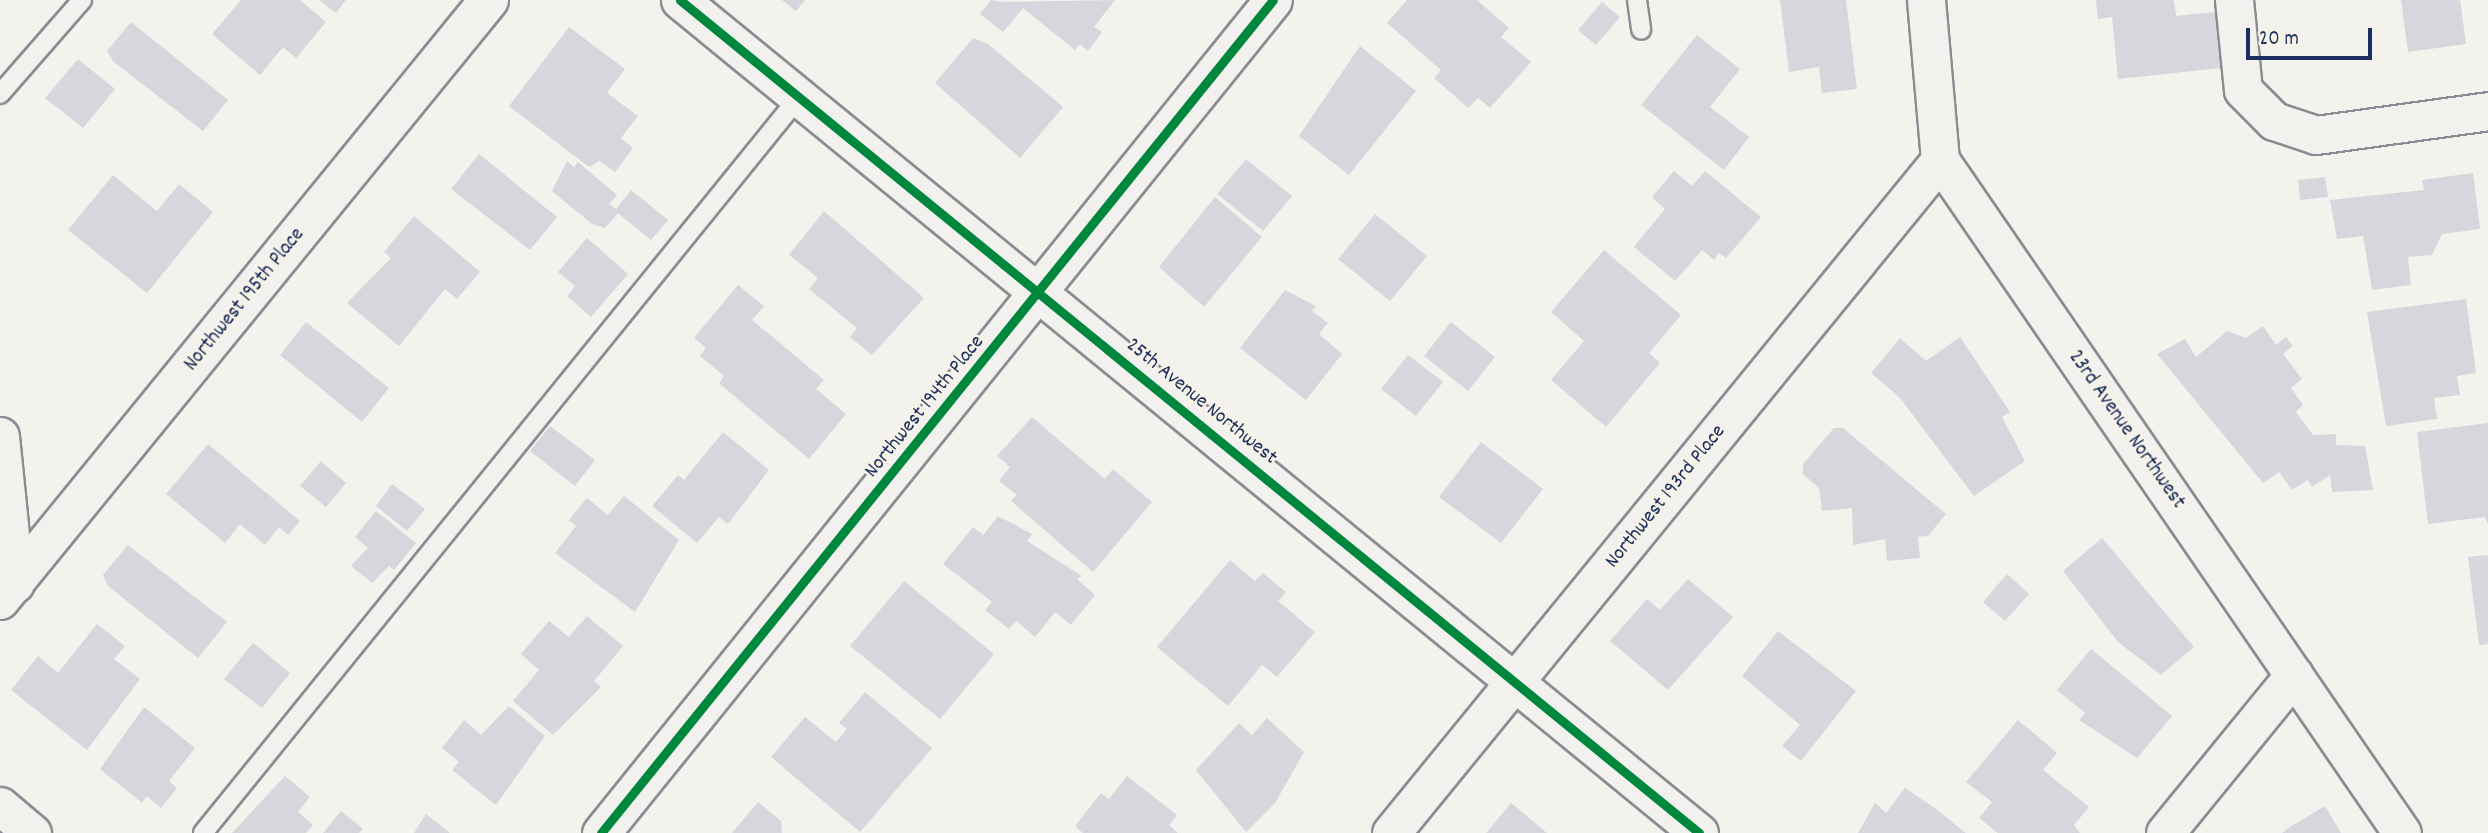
<!DOCTYPE html>
<html>
<head>
<meta charset="utf-8">
<style>
	body { margin:0 }
	#map { position:relative; width:2488px; height:833px; overflow:hidden; background:#f4f2ec; font-family:Dekko,sans-serif }
	div>[style] { position:absolute }
	[style*='--x'] { left:calc(var(--x)*1px); top:calc(var(--y)*1px); width:calc(var(--w)*1px); rotate:calc(var(--a)*1deg) }
	.building>* { inset:0; background:#d7d6dd }
	.roads { filter:drop-shadow(2px 0 #898c92) drop-shadow(-2px 0 #898c92) drop-shadow(0 2px #898c92) drop-shadow(0 -2px #898c92) }
	.service>* { height:18px; margin:-9px; padding:0 9px; transform-origin:9px; border-radius:9px; background:#f2f1ed }
	.minor>* { height:37px; margin:-18.5px; padding:0 18.5px; transform-origin:18.5px; border-radius:18.5px; background:#f2f1ed }
	.tertiary>* { height:38px; margin:-19px; padding:0 19px; transform-origin:19px; border-radius:19px; background:#f2f1ed }
	.cycleway>* { height:9px; margin:-4.5px; padding:0 4.5px; transform-origin:4.5px; border-radius:4.5px; background:#00873e }
	span { translate:-50% -50%; white-space:nowrap; text-align:center; line-height:1.15; -webkit-text-stroke:5px #f7f3e8; paint-order:stroke }
	.street-label { font-size:21px; color:#1b2f5e }
	.scale { position:absolute; left:2246px; top:28px; width:126px; height:32px; box-sizing:border-box; border:4px solid #1b2f5e; border-top:0; padding-left:9px; font-size:21px; line-height:24px; white-space:nowrap; color:#1b2f5e; -webkit-text-stroke:5px #f7f3e8; paint-order:stroke }
</style>
</head>
<body>
<div id="map">
	<div class="building">
		<i style="clip-path:polygon(241px 0,300px 0,326px 22px,296px 58px,283px 47px,260px 75px,212px 34px)"></i>
		<i style="clip-path:polygon(319px 0,346px 0,336px 13px)"></i>
		<i style="clip-path:polygon(782px 0,805px 0,796px 11px)"></i>
		<i style="clip-path:polygon(991px 0,1002px 2px,1115px 0,1094px 27px,1102px 32px,1088px 51px,1080px 44px,1075px 50px,1023px 8px,1003px 32px,980px 14px)"></i>
		<i style="clip-path:polygon(1407px 0,1477px 0,1509px 28px,1501px 37px,1531px 62px,1490px 108px,1478px 98px,1468px 108px,1434px 78px,1441px 70px,1387px 23px)"></i>
		<i style="clip-path:polygon(1780px 0,1846px 0,1857px 89px,1822px 93px,1819px 67px,1789px 72px)"></i>
		<i style="clip-path:polygon(2096px 0,2174px 0,2176px 16px,2215px 12px,2221px 68px,2118px 79px,2112px 17px,2098px 19px)"></i>
		<i style="clip-path:polygon(2401px 0,2460px 0,2466px 44px,2408px 52px)"></i>
		<i style="clip-path:polygon(1602px 2px,1620px 17px,1596px 45px,1578px 30px)"></i>
		<i style="clip-path:polygon(131px 22px,228px 100px,203px 131px,114px 62px,107px 51px)"></i>
		<i style="clip-path:polygon(569px 27px,625px 69px,607px 93px,638px 116px,621px 138px,633px 148px,615px 172px,600px 161px,589px 167px,509px 106px)"></i>
		<i style="clip-path:polygon(1697px 35px,1740px 69px,1710px 107px,1749px 137px,1724px 170px,1641px 105px)"></i>
		<i style="clip-path:polygon(973px 38px,988px 44px,1063px 107px,1020px 158px,935px 83px)"></i>
		<i style="clip-path:polygon(1360px 46px,1416px 91px,1349px 175px,1299px 136px)"></i>
		<i style="clip-path:polygon(78px 59px,115px 89px,83px 128px,45px 98px)"></i>
		<i style="clip-path:polygon(479px 154px,557px 217px,530px 250px,451px 189px)"></i>
		<i style="clip-path:polygon(1246px 159px,1292px 196px,1263px 231px,1217px 194px)"></i>
		<i style="clip-path:polygon(567px 161px,574px 167px,578px 162px,617px 195px,609px 204px,616px 209px,631px 190px,668px 220px,651px 240px,618px 213px,605px 228px,592px 224px,552px 191px)"></i>
		<i style="clip-path:polygon(1674px 171px,1692px 186px,1705px 171px,1761px 217px,1726px 258px,1719px 253px,1714px 260px,1702px 250px,1675px 281px,1634px 247px,1665px 209px,1652px 197px)"></i>
		<i style="clip-path:polygon(2473px 173px,2480px 229px,2442px 234px,2432px 255px,2408px 257px,2411px 285px,2372px 290px,2363px 236px,2337px 239px,2330px 200px,2424px 190px,2422px 180px)"></i>
		<i style="clip-path:polygon(113px 175px,157px 211px,179px 184px,213px 212px,147px 293px,68px 230px)"></i>
		<i style="clip-path:polygon(2325px 177px,2328px 197px,2300px 200px,2298px 180px)"></i>
		<i style="clip-path:polygon(1215px 197px,1262px 237px,1204px 307px,1159px 267px)"></i>
		<i style="clip-path:polygon(824px 211px,924px 298px,872px 355px,850px 337px,857px 328px,809px 289px,818px 278px,789px 255px)"></i>
		<i style="clip-path:polygon(1375px 214px,1427px 256px,1390px 301px,1338px 259px)"></i>
		<i style="clip-path:polygon(414px 216px,480px 272px,457px 299px,445px 289px,399px 346px,347px 303px,391px 258px,384px 252px)"></i>
		<i style="clip-path:polygon(587px 238px,628px 274px,591px 317px,567px 296px,575px 286px,558px 272px)"></i>
		<i style="clip-path:polygon(1604px 250px,1681px 315px,1649px 353px,1660px 363px,1606px 427px,1551px 380px,1584px 341px,1551px 312px)"></i>
		<i style="clip-path:polygon(738px 285px,764px 306px,752px 320px,824px 380px,816px 389px,846px 414px,809px 459px,719px 383px,724px 376px,700px 356px,706px 348px,694px 338px)"></i>
		<i style="clip-path:polygon(1285px 290px,1316px 306px,1312px 311px,1328px 323px,1319px 334px,1342px 354px,1306px 400px,1240px 348px)"></i>
		<i style="clip-path:polygon(2466px 299px,2476px 373px,2457px 376px,2460px 395px,2434px 398px,2437px 419px,2386px 426px,2367px 312px)"></i>
		<i style="clip-path:polygon(306px 322px,389px 388px,362px 422px,280px 355px)"></i>
		<i style="clip-path:polygon(1451px 322px,1495px 357px,1468px 391px,1424px 356px)"></i>
		<i style="clip-path:polygon(2263px 326px,2276px 345px,2286px 337px,2293px 346px,2283px 354px,2302px 379px,2291px 388px,2303px 405px,2296px 412px,2313px 435px,2336px 434px,2336px 445px,2365px 446px,2373px 490px,2332px 492px,2330px 475px,2312px 487px,2308px 480px,2292px 490px,2279px 472px,2263px 483px,2157px 354px,2185px 339px,2196px 357px,2227px 331px,2246px 338px)"></i>
		<i style="clip-path:polygon(1960px 337px,2010px 412px,2002px 417px,2025px 461px,1974px 496px,1900px 398px,1871px 373px,1900px 338px,1926px 361px)"></i>
		<i style="clip-path:polygon(1408px 355px,1443px 382px,1416px 416px,1381px 389px)"></i>
		<i style="clip-path:polygon(1032px 417px,1105px 479px,1113px 469px,1152px 502px,1093px 572px,1011px 501px,1017px 495px,999px 481px,1010px 467px,997px 456px)"></i>
		<i style="clip-path:polygon(2488px 423px,2488px 524px,2485px 517px,2428px 524px,2417px 432px)"></i>
		<i style="clip-path:polygon(550px 426px,595px 460px,575px 486px,530px 451px)"></i>
		<i style="clip-path:polygon(1834px 428px,1843px 428px,1946px 514px,1928px 536px,1918px 537px,1920px 558px,1887px 561px,1885px 539px,1853px 545px,1852px 508px,1822px 511px,1819px 488px,1803px 474px,1803px 464px)"></i>
		<i style="clip-path:polygon(723px 432px,769px 470px,728px 524px,719px 517px,697px 543px,652px 506px,678px 475px,684px 480px)"></i>
		<i style="clip-path:polygon(1481px 442px,1543px 489px,1501px 543px,1439px 497px)"></i>
		<i style="clip-path:polygon(208px 444px,300px 521px,288px 535px,279px 527px,265px 545px,240px 524px,225px 543px,166px 494px)"></i>
		<i style="clip-path:polygon(321px 461px,346px 483px,326px 507px,300px 486px)"></i>
		<i style="clip-path:polygon(392px 484px,425px 509px,407px 531px,376px 506px)"></i>
		<i style="clip-path:polygon(624px 496px,679px 540px,635px 612px,555px 553px,576px 526px,569px 520px,587px 498px,608px 515px)"></i>
		<i style="clip-path:polygon(376px 511px,416px 543px,394px 570px,389px 566px,372px 583px,351px 566px,368px 548px,355px 537px)"></i>
		<i style="clip-path:polygon(998px 516px,1032px 534px,1027px 541px,1082px 576px,1077px 579px,1095px 595px,1071px 625px,1055px 612px,1035px 637px,1016px 621px,1009px 629px,985px 610px,992px 602px,943px 564px,973px 527px,983px 535px)"></i>
		<i style="clip-path:polygon(2102px 538px,2194px 647px,2161px 675px,2118px 642px,2063px 571px)"></i>
		<i style="clip-path:polygon(128px 545px,227px 622px,198px 658px,108px 586px,103px 575px)"></i>
		<i style="clip-path:polygon(2488px 555px,2488px 644px,2479px 645px,2468px 557px)"></i>
		<i style="clip-path:polygon(1230px 560px,1255px 581px,1263px 573px,1286px 592px,1278px 601px,1315px 632px,1277px 677px,1262px 665px,1228px 706px,1157px 647px)"></i>
		<i style="clip-path:polygon(2007px 574px,2029px 594px,2005px 621px,1983px 602px)"></i>
		<i style="clip-path:polygon(1688px 579px,1733px 617px,1668px 690px,1610px 641px,1647px 599px,1660px 610px)"></i>
		<i style="clip-path:polygon(904px 581px,994px 654px,940px 719px,850px 646px)"></i>
		<i style="clip-path:polygon(587px 616px,623px 646px,594px 681px,601px 687px,553px 735px,513px 701px,539px 670px,521px 654px,549px 621px,569px 637px)"></i>
		<i style="clip-path:polygon(97px 624px,125px 646px,114px 659px,140px 679px,87px 750px,11px 690px,38px 656px,58px 673px)"></i>
		<i style="clip-path:polygon(1778px 631px,1856px 691px,1801px 761px,1782px 746px,1800px 725px,1742px 676px)"></i>
		<i style="clip-path:polygon(253px 643px,290px 673px,262px 708px,224px 679px)"></i>
		<i style="clip-path:polygon(2091px 649px,2172px 716px,2137px 758px,2079px 720px,2085px 713px,2057px 690px)"></i>
		<i style="clip-path:polygon(865px 692px,932px 748px,860px 832px,771px 757px,805px 717px,836px 742px,847px 729px,839px 723px)"></i>
		<i style="clip-path:polygon(509px 706px,545px 736px,496px 805px,452px 770px,459px 762px,442px 748px,464px 720px,481px 735px)"></i>
		<i style="clip-path:polygon(144px 707px,195px 748px,169px 781px,177px 788px,161px 808px,147px 796px,142px 803px,100px 769px)"></i>
		<i style="clip-path:polygon(1267px 718px,1304px 752px,1275px 803px,1246px 832px,1196px 770px,1239px 723px,1252px 735px)"></i>
		<i style="clip-path:polygon(2018px 720px,2057px 753px,2043px 770px,2089px 807px,2074px 825px,2080px 833px,1998px 833px,1979px 818px,1992px 802px,1966px 782px)"></i>
		<i style="clip-path:polygon(285px 776px,310px 797px,298px 812px,313px 825px,306px 833px,232px 833px)"></i>
		<i style="clip-path:polygon(1127px 776px,1177px 815px,1169px 825px,1178px 833px,1083px 833px,1075px 826px,1101px 793px,1109px 799px)"></i>
		<i style="clip-path:polygon(1905px 788px,1936px 809px,1966px 833px,1858px 833px,1875px 803px,1886px 813px)"></i>
		<i style="clip-path:polygon(758px 802px,781px 821px,782px 833px,732px 833px)"></i>
		<i style="clip-path:polygon(1511px 803px,1547px 833px,1486px 833px)"></i>
		<i style="clip-path:polygon(2325px 806px,2341px 833px,2282px 833px,2288px 828px)"></i>
		<i style="clip-path:polygon(341px 811px,363px 829px,359px 833px,323px 833px)"></i>
		<i style="clip-path:polygon(426px 814px,450px 833px,414px 833px)"></i>
	</div>
	<div class="roads">
		<div class="service">
			<i style="--x:1637;--y:0;--w:30;--a:82"></i>
			<i style="--x:0;--y:94;--w:125;--a:-48.9"></i>
			<i style="--x:203;--y:833;--w:947;--a:-51"></i>
		</div>
		<div class="minor">
			<i style="--x:680;--y:0;--w:1316;--a:39.26"></i>
			<i style="--x:1926;--y:0;--w:161;--a:85"></i>
			<i style="--x:1940;--y:160;--w:816;--a:55.53"></i>
			<i style="--x:2234;--y:0;--w:90;--a:84.3"></i>
			<i style="--x:2243;--y:90;--w:44;--a:45"></i>
			<i style="--x:2274;--y:121;--w:44;--a:18.4"></i>
			<i style="--x:2316;--y:135;--w:174;--a:-7.9"></i>
			<i style="--x:0;--y:436;--w:148;--a:84.2"></i>
			<i style="--x:0;--y:806;--w:42;--a:40.2"></i>
			<i style="--x:601;--y:833;--w:1070;--a:-51.11"></i>
			<i style="--x:1391;--y:833;--w:869;--a:-50.79"></i>
			<i style="--x:2165;--y:833;--w:204;--a:-50.8"></i>
		</div>
		<div class="tertiary">
			<i style="--x:0;--y:600;--w:774;--a:-50.82"></i>
		</div>
	</div>
	<div class="cycleway">
		<i style="--x:680;--y:0;--w:1316;--a:39.26"></i>
		<i style="--x:601;--y:833;--w:1070;--a:-51.11"></i>
	</div>
	<div class="street-label">
		<span style="left:245px;top:300px;rotate:-51deg">Northwest 195th Place</span>
		<span style="left:1201px;top:402px;rotate:39deg">25th Avenue Northwest</span>
		<span style="left:925px;top:407px;rotate:-51deg">Northwest 194th Place</span>
		<span style="left:2126px;top:430px;rotate:55deg">23rd Avenue Northwest</span>
		<span style="left:1666px;top:497px;rotate:-51deg">Northwest 193rd Place</span>
	</div>
	<div class="scale">20 m</div>
</div>
</body>
</html>
